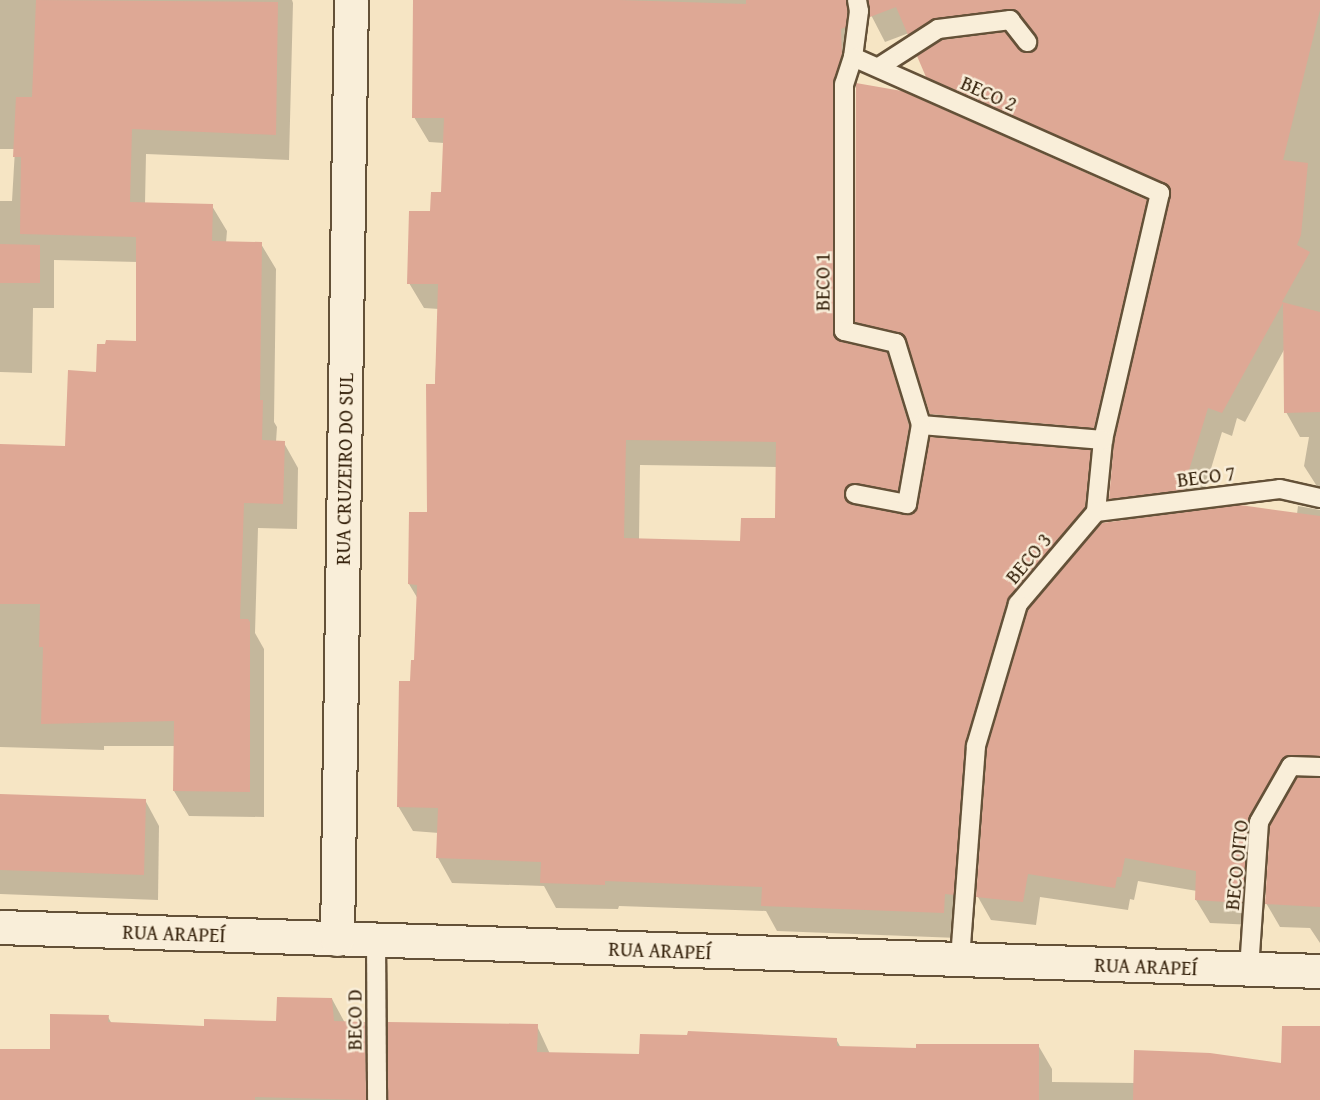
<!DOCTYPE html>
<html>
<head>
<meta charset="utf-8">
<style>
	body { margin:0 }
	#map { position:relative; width:1320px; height:1100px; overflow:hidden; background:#f6e5c4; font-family:"Gentium Book Plus",serif }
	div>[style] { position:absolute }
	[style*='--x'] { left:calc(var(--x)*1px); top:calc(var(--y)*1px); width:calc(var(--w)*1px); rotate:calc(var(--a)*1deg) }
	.shadow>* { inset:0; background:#0003 }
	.building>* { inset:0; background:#dea895 }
	.roads { filter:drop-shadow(2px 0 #645138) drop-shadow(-2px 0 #645138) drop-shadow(0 2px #645138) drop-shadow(0 -2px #645138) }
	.service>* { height:18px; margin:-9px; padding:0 9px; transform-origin:9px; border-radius:9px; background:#f9eed9 }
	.tertiary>* { height:33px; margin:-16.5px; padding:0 16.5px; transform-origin:16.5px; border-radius:16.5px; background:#f9eed9 }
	span { translate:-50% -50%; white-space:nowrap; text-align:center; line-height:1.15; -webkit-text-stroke:5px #f9eed9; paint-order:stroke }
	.street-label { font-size:20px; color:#34200a }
</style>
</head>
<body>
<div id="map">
	<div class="shadow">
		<i style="clip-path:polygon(0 0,292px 0,293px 3px,289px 160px,146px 154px,145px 204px,212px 206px,227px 231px,226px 243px,261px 244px,276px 269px,274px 422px,277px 427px,276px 442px,284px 443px,298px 468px,297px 529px,258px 528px,255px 633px,264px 649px,264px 817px,189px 816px,174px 791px,175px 746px,104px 746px,104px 750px,0 747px,0 445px,67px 447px,97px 373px,137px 342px,138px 262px,54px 260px,54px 308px,33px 308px,32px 373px,0 372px,0 201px,12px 201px,15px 149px,0 149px)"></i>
		<i style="clip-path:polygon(evenodd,415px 0,1320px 0,1320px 491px,1304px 466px,1309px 437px,1300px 437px,1286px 412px,1285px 348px,1245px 422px,1237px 418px,1232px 436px,1222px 432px,1198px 512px,1297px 514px,1298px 506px,1320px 510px,1320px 943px,1310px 928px,1280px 927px,1266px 903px,1272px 824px,1262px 840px,1255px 925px,1210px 923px,1196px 900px,1197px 891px,1138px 881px,1134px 900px,1130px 899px,1128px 910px,1040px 897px,1036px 925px,991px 920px,978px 897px,1027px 620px,1021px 627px,979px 771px,958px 938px,777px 931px,766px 911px,619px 906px,618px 909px,556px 908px,544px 886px,452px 883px,438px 858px,439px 833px,413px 831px,398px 806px,416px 662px,418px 599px,409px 584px,428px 513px,439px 309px,424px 308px,409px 283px,431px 213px,443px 194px,444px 143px,429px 142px,414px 117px,415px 0,870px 13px,885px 42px,909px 33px,922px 55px,928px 76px,943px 102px,1170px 205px,1110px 499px,1123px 521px,1099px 528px,1104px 477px,1090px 452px,912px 514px,923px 452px,901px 379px,886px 354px,847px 345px,846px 110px,856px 81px,855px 54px,860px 23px,870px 13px,415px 0,1031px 35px,1039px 45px,1035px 52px,1022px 54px,1007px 37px,1031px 35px,415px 0,640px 465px,777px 467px,776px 520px,742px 543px,639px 540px,640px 465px)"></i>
		<i style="clip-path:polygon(1146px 201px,1159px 223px,1106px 450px,944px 436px,931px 414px,912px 355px,870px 344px,857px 322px)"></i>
		<i style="clip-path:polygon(0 795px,145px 800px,159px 826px,158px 900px,0 894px)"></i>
		<i style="clip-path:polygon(332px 999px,345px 1023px,364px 1023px,378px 1047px,379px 1100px,0 1100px,0 1050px,51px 1051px,108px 1017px,112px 1024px,205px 1027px,278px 1023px)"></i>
		<i style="clip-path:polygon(537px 1026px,550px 1054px,640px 1056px,836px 1039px,841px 1048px,918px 1049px,1038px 1045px,1052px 1069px,1052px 1082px,1135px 1083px,1282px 1065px,1320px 1028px,1320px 1100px,390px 1100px)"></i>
	</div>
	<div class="building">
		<i style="clip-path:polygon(36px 0,278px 2px,276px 135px,132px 129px,130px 202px,213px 204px,212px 241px,262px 242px,260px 400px,263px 400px,262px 440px,285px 441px,283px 504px,244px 503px,240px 619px,248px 619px,250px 622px,250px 792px,173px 791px,174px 721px,41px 724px,43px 647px,39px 647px,40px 604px,0 604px,0 444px,65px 446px,68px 370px,96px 372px,97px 344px,105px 344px,106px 340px,136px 341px,136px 237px,20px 234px,21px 157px,13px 157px,16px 97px,32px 97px)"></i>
		<i style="clip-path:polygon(evenodd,413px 0,619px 0,746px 4px,746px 0,846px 0,848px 11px,846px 27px,841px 29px,842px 54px,833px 84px,833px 332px,841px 342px,887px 352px,909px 426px,898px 491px,852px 483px,846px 487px,845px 498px,853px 505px,905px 515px,915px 512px,930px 437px,1091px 450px,1085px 507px,1007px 601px,965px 743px,954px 895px,945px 894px,944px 913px,761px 906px,762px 887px,605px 881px,605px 885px,540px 883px,541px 862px,436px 858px,438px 808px,397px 807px,399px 681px,410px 681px,411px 660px,414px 660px,417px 585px,408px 584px,409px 512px,427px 512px,426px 384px,435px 384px,438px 284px,407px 284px,409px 211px,430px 211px,431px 192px,441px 192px,444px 118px,412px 118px,413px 0,626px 440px,776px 442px,775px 518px,741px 518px,740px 541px,624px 538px,626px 440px)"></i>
		<i style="clip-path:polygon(868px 0,1320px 0,1320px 10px,1283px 160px,1308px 163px,1301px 235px,1297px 245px,1310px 252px,1282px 302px,1320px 312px,1320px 412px,1284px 413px,1283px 303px,1222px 413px,1208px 408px,1183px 490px,1109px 499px,1114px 442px,1171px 190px,1165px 183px,926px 77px,917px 56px,942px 40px,1005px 32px,1022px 52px,1034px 50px,1038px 46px,1036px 36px,1015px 10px,937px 18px,908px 35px,896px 7px,870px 17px)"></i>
		<i style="clip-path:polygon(856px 83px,902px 91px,1147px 200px,1094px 428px,930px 414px,904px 335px,855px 322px)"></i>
		<i style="clip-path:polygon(0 244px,40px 245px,40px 283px,0 283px)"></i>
		<i style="clip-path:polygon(1240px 505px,1320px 516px,1320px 756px,1285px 757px,1249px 816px,1242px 903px,1195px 900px,1196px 871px,1125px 858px,1121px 877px,1117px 877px,1115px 888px,1028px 874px,1023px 902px,976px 897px,987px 748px,1028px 609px,1102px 523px)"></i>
		<i style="clip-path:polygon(1297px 777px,1320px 778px,1320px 907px,1265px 904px,1270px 825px)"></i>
		<i style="clip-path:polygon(0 794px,146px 799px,144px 875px,0 870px)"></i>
		<i style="clip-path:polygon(277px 997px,332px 998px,334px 1021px,365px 1022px,366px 1100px,255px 1097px,255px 1100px,0 1100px,0 1049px,50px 1049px,50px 1014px,109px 1015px,108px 1022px,204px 1026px,204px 1019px,276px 1021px)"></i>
		<i style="clip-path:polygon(388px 1022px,538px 1024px,537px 1052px,639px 1054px,640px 1034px,687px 1035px,688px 1031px,837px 1038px,837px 1046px,916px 1048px,916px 1044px,1039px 1044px,1039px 1100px,388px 1100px)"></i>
		<i style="clip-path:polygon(1282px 1026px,1320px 1026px,1320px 1100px,1133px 1100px,1134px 1050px,1210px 1053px,1281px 1063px)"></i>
	</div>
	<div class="roads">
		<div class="service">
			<i style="--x:857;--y:0;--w:11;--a:80"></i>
			<i style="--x:859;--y:11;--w:46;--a:97.4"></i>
			<i style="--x:853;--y:57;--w:336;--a:23.9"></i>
			<i style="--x:1160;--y:193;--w:253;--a:103"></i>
			<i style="--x:1103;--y:440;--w:72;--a:95.6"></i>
			<i style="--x:1096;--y:512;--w:121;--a:130.3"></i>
			<i style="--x:1018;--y:604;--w:148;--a:106.5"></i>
			<i style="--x:976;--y:746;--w:216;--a:94.3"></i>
			<i style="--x:853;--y:57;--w:28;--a:108"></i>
			<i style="--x:844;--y:84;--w:247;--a:90"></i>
			<i style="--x:844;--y:331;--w:53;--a:13"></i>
			<i style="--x:896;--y:343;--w:86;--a:73"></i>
			<i style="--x:921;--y:425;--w:183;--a:4.7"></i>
			<i style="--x:879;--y:67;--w:70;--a:-32.8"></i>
			<i style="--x:938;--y:29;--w:73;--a:-7.1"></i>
			<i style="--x:1010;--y:20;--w:28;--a:52"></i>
			<i style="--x:855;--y:494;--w:53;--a:10.9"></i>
			<i style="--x:907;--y:504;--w:80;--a:-80"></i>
			<i style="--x:1096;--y:512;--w:185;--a:-7.1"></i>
			<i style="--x:1280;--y:489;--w:41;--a:12.7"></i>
			<i style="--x:376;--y:940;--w:160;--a:89.6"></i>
			<i style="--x:1249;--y:969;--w:147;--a:-86.1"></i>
			<i style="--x:1259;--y:822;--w:64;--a:-60.3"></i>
			<i style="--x:1291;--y:766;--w:29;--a:2"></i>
		</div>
		<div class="tertiary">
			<i style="--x:0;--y:927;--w:1321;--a:1.91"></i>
			<i style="--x:337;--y:939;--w:939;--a:-89.15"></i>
		</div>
	</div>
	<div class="street-label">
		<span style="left:989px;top:93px;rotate:24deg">BECO 2</span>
		<span style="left:822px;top:282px;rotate:-90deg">BECO 1</span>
		<span style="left:344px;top:469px;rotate:-89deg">RUA CRUZEIRO DO SUL</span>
		<span style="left:1206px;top:476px;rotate:-7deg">BECO 7</span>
		<span style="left:1028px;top:558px;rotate:-50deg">BECO 3</span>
		<span style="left:1236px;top:865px;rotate:-84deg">BECO OITO</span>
		<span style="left:174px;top:933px;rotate:2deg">RUA ARAPEÍ</span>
		<span style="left:660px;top:950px;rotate:2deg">RUA ARAPEÍ</span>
		<span style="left:1146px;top:966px;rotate:2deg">RUA ARAPEÍ</span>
		<span style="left:354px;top:1020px;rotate:-90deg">BECO D</span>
	</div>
</div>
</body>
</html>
